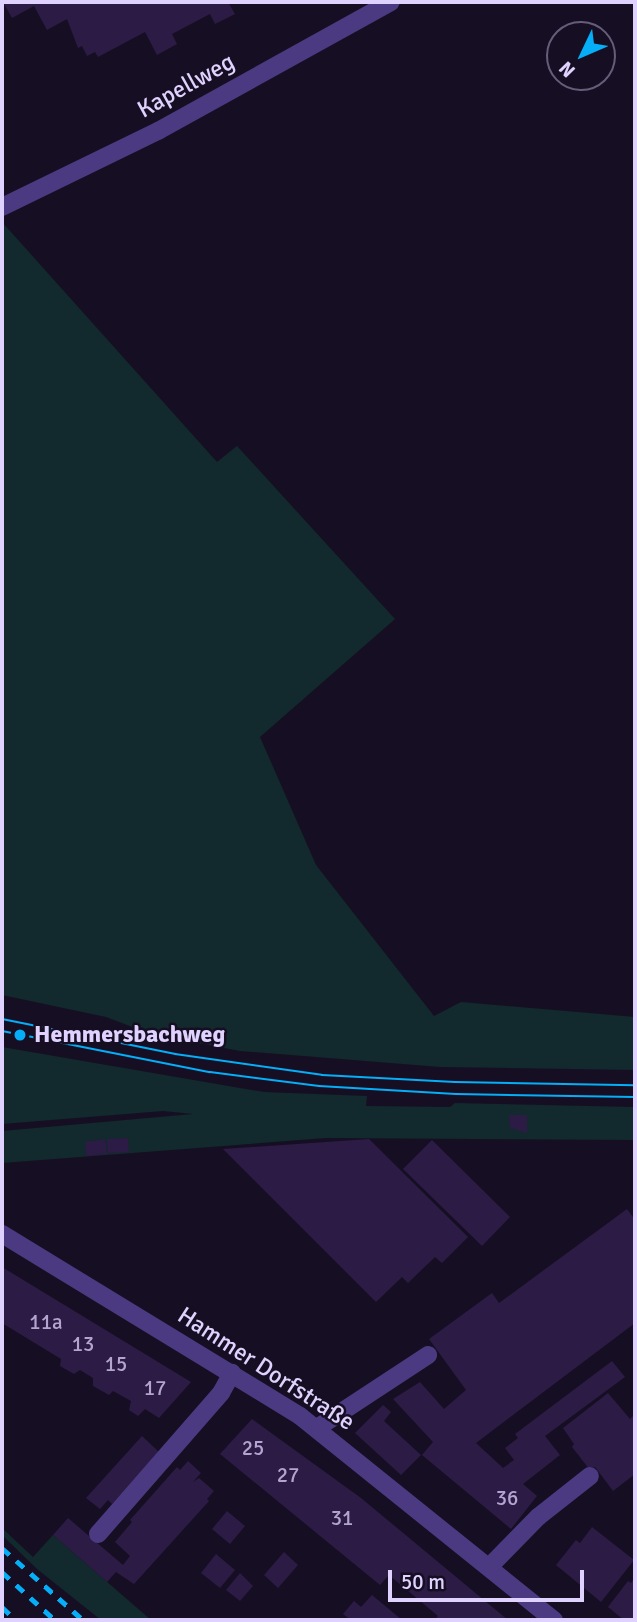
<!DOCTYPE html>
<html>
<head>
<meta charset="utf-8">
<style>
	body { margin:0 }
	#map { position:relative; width:637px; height:1622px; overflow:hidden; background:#160f23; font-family:Signika,sans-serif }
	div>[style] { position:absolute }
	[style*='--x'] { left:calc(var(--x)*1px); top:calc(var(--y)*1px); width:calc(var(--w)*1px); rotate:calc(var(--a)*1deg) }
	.green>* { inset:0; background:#12292d }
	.building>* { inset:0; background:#2c1b44 }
	.minor>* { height:18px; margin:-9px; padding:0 9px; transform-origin:9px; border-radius:9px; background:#4b3a82 }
	.tram>* { height:2px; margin:-1px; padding:0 1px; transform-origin:1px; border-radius:1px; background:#05aef7 }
	.rail>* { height:5px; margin-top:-2.5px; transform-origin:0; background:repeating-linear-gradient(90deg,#05aef7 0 10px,transparent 0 19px) }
	.dots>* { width:19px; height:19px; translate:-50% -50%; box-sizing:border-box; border:4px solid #160f23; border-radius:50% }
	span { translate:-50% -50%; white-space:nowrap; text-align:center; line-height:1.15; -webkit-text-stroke:5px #160f23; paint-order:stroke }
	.number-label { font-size:21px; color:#b3a4d0 }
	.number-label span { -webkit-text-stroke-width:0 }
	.street-label { font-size:24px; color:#e0d2fe }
	.poi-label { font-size:24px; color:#e0d2fe; font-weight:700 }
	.left { translate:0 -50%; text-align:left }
	.frame { position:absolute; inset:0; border:4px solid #e0d2fe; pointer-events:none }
	.north { position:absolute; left:546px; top:21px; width:70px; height:70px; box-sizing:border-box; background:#160f23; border:2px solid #675d7b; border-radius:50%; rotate:226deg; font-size:19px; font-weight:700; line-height:28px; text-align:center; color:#e0d2fe }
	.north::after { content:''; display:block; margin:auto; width:24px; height:32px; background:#05aef7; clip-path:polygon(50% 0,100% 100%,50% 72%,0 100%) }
	.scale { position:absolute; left:388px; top:1570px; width:196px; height:32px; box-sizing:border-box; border:4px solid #e0d2fe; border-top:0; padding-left:9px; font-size:21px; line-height:24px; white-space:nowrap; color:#e0d2fe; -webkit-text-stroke:5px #160f23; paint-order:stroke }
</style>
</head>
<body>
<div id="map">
	<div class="green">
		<i style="clip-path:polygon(2px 222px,217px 462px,237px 446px,395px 619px,260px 737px,316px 865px,434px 1016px,461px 1002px,635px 1017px,635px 1070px,440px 1067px,240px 1051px,151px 1034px,106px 1017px,2px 995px)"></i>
		<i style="clip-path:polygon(2px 1047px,264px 1092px,367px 1096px,366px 1106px,450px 1107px,455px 1103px,635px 1107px,635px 1140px,326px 1138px,2px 1163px,2px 1131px,193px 1114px,163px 1111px,2px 1124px)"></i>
		<i style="clip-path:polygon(2px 1528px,33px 1557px,53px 1535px,151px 1620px,101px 1620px,37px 1569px,2px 1535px)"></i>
	</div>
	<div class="building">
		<i style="clip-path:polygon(3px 2px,228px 2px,235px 14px,215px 24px,210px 14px,172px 34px,177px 44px,157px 55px,145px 32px,98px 57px,95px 52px,87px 56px,82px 46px,78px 48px,67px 19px,47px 30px,34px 6px,12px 18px)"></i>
		<i style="clip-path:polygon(509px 1115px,527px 1115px,527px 1133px,510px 1128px)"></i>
		<i style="clip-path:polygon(128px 1138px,129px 1152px,108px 1153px,107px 1139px)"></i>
		<i style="clip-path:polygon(105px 1139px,107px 1154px,86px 1156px,85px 1142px)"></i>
		<i style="clip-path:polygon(369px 1139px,468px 1237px,442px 1263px,435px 1257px,408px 1283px,402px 1277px,376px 1302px,223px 1149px)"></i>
		<i style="clip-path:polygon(432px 1140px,510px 1217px,482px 1246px,403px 1169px)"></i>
		<i style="clip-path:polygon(627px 1209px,635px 1220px,635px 1323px,476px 1443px,503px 1468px,514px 1460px,505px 1448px,518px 1438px,515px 1434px,612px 1361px,625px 1377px,545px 1436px,560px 1455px,523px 1484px,537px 1496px,511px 1529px,422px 1455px,433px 1442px,393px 1399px,420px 1382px,444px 1409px,466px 1390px,429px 1339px,492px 1293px,499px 1303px)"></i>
		<i style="clip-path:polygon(2px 1267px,145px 1354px,191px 1382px,159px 1418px,145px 1409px,138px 1416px,129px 1410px,131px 1401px,113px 1391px,109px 1395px,93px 1386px,93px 1378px,80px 1370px,74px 1374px,60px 1366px,61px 1359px,2px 1323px)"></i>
		<i style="clip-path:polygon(608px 1393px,630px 1419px,635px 1414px,635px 1474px,613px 1491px,595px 1467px,590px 1470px,572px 1447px,574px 1444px,563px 1428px)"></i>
		<i style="clip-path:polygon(383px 1405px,391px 1412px,384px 1421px,421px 1455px,401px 1475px,355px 1433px)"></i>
		<i style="clip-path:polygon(252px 1419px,361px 1498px,508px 1620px,434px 1620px,438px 1616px,389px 1575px,380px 1585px,220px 1454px)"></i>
		<i style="clip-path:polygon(142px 1436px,159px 1452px,112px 1504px,108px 1500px,100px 1509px,86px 1498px)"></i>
		<i style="clip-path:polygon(188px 1461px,201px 1473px,193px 1482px,199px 1478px,214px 1491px,207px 1499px,209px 1501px,134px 1584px,116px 1572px,107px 1582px,53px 1535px,68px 1518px,123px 1565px,130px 1556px,115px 1542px,132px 1522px,130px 1520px,177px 1467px,180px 1470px)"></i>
		<i style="clip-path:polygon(227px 1511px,245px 1526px,230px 1544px,212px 1529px)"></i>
		<i style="clip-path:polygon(592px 1527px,634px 1560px,601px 1602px,556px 1565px,576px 1540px,580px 1543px)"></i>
		<i style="clip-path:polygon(284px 1552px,298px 1565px,278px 1588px,264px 1575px)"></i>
		<i style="clip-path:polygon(216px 1554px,235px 1570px,220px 1588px,201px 1573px)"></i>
		<i style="clip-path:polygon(240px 1573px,253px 1586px,240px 1601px,226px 1590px)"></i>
		<i style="clip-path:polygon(635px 1577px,635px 1620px,624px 1620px,608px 1607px,628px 1581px,631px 1583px)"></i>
		<i style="clip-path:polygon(372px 1595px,402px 1620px,351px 1620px,343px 1614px,354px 1601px,361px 1607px)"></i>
	</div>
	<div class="minor">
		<i style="--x:2;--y:207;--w:174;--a:-26"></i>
		<i style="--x:158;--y:131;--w:266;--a:-29"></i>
		<i style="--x:2;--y:1234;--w:349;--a:31.4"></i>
		<i style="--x:300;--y:1416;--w:326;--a:38.8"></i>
		<i style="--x:317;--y:1428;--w:133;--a:-33.3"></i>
		<i style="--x:98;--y:1534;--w:187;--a:-48.9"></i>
		<i style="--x:221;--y:1393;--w:23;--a:-61"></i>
		<i style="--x:489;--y:1567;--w:70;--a:-45.6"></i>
		<i style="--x:538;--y:1517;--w:66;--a:-38.3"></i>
	</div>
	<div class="tram">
		<i style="--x:2;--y:1019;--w:177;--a:11.4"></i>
		<i style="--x:175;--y:1054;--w:148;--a:8.1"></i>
		<i style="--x:322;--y:1075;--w:133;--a:3"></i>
		<i style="--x:455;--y:1082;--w:180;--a:1"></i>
		<i style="--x:2;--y:1031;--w:212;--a:11.2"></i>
		<i style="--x:210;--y:1072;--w:110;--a:7.3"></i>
		<i style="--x:319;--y:1086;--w:137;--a:3.3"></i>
		<i style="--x:456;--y:1094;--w:179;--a:1"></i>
	</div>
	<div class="rail">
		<i style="--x:2;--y:1548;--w:108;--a:41.6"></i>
		<i style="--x:2;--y:1572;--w:72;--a:42.2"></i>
		<i style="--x:2;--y:1607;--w:19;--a:43"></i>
	</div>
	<div class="dots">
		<i style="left:20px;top:1035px;background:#05aef7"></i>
	</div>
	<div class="number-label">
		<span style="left:46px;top:1322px">11a</span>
		<span style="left:83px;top:1344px">13</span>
		<span style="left:116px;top:1364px">15</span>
		<span style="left:155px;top:1388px">17</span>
		<span style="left:253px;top:1448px">25</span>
		<span style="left:288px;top:1475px">27</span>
		<span style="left:507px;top:1498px">36</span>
		<span style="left:342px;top:1518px">31</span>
	</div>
	<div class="street-label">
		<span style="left:186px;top:86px;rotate:-29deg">Kapellweg</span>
		<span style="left:266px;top:1369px;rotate:33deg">Hammer Dorfstraße</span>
	</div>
	<div class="poi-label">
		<span class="left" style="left:34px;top:1035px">Hemmersbachweg</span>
	</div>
	<div class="frame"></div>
	<div class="north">N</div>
	<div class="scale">50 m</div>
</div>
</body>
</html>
